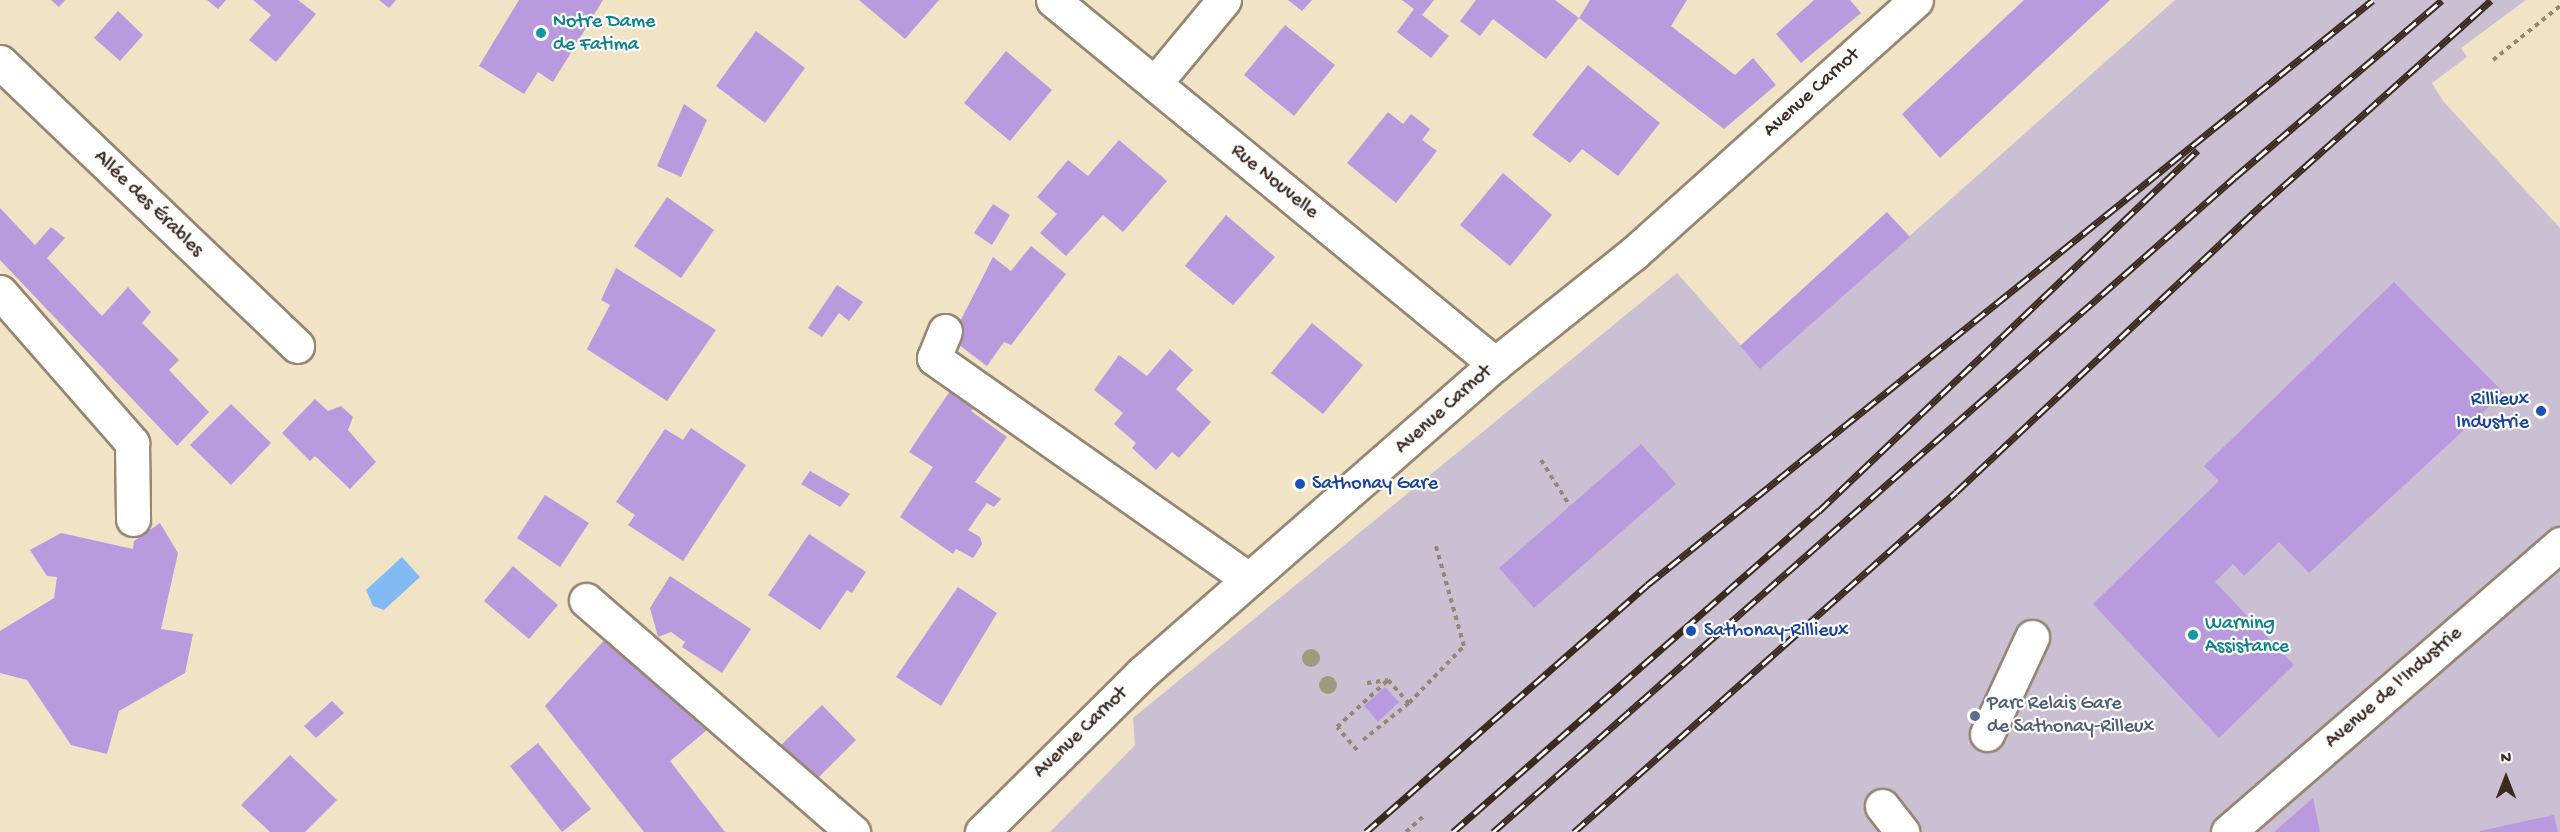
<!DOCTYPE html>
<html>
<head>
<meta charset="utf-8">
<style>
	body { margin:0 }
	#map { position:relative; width:2560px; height:832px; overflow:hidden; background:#f1e3c6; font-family:"Gochi Hand",sans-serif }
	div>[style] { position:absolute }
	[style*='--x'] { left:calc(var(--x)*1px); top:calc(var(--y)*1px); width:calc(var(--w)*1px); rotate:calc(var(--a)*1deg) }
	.industrial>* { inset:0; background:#cbbfd4 }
	.water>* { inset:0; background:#82bbf3 }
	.building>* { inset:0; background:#ba9ade }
	.path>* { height:4px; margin-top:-2px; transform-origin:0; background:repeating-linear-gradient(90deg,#968672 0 4.5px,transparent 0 9px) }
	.roads { filter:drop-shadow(2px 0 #968672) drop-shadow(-2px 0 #968672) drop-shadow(0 2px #968672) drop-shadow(0 -2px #968672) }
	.minor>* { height:33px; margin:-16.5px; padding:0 16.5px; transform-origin:16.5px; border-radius:16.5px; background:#fff }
	.rail>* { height:7px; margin-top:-3.5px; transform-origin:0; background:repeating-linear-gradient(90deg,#fff 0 14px,#3b2a1e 0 28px); box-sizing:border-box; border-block:2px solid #3b2a1e }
	.trees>* { width:18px; height:18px; margin:-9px; border-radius:50%; background:#9c9c7d }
	.dots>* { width:16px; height:16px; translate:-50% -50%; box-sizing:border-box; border:3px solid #fff; border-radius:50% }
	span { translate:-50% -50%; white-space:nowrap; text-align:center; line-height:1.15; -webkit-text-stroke:4.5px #fff; paint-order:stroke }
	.culture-label { font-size:20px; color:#0d838f }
	.left { translate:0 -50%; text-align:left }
	.street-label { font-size:20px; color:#3b2a1e }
	.transit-label { font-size:20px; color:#164399 }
	.right { translate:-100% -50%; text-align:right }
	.service-label { font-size:20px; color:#4e5e75 }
	.north { position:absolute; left:2476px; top:748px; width:60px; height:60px; -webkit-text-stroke:4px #fff; paint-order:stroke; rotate:0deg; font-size:16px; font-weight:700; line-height:24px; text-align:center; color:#3b2a1e }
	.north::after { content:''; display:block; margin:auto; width:21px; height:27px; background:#3b2a1e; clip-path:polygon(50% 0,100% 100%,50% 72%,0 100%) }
</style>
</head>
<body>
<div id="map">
	<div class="industrial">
		<i style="clip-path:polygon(2175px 0,2526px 0,2461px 48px,2467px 57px,2432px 83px,2443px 101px,2560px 228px,2560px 832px,1050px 832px,1135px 745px,1133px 718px,1677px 273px,1761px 368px)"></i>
	</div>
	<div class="water">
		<i style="clip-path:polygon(402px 557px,420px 577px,384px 610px,373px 606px,366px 590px)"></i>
	</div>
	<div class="building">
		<i style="clip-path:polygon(51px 0,65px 0,59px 7px)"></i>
		<i style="clip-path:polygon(207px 0,226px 0,218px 9px)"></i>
		<i style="clip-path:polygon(253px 0,298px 0,316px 14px,276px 62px,249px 40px,271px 15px)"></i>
		<i style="clip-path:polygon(379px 0,396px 0,389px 8px)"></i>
		<i style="clip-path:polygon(519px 0,603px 0,553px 82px,538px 72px,524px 94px,479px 66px)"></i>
		<i style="clip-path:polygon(859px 0,939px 0,905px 39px)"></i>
		<i style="clip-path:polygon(1288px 0,1312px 0,1302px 11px)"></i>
		<i style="clip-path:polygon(1402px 0,1434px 0,1422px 15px,1449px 36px,1431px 58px,1397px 32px,1414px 9px)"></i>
		<i style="clip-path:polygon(1476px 0,1555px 0,1579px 18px,1546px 59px,1493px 19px,1480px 36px,1460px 21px)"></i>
		<i style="clip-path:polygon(1590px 0,1687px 0,1671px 26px,1735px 75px,1753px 58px,1776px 85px,1724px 129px,1579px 18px)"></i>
		<i style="clip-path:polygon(1814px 0,1850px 0,1861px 13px,1801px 63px,1776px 34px)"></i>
		<i style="clip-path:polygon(2024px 0,2110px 0,1940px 158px,1902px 114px)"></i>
		<i style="clip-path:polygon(118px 11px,143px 35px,120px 61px,94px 38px)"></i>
		<i style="clip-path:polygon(1285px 25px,1335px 65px,1294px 116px,1244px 75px)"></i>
		<i style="clip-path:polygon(756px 31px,805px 68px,765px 123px,716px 86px)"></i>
		<i style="clip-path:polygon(1006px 51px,1052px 90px,1010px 141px,964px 103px)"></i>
		<i style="clip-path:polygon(1588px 65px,1660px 123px,1618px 176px,1582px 149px,1570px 163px,1532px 135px)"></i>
		<i style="clip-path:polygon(684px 104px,707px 120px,681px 177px,657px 166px)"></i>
		<i style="clip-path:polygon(1388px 112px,1403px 124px,1411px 114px,1430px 129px,1422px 140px,1437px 151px,1396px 203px,1347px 163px)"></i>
		<i style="clip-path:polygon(1119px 140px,1167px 181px,1123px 232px,1103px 215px,1066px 256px,1040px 233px,1057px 214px,1037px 197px,1068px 160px,1088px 176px)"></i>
		<i style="clip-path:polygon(1503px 173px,1552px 215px,1510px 266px,1460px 225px)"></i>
		<i style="clip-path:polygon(667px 197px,714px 230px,681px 278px,634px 246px)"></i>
		<i style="clip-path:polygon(993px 204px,1010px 215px,992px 245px,974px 233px)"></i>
		<i style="clip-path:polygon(0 208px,35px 245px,51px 227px,65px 238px,47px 258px,102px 316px,128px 287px,151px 312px,142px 323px,179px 360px,169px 370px,209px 412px,177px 446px,0 260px)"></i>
		<i style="clip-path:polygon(1887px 212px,1910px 237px,1760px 369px,1740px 346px)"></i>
		<i style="clip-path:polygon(1226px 215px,1275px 257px,1233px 305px,1185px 266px)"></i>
		<i style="clip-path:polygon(1031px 246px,1066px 274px,1011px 345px,1004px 342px,987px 366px,951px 339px,993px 257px,1011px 271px)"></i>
		<i style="clip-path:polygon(616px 268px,716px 330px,667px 401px,587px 349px,610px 305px,601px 300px)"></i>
		<i style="clip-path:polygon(2394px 282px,2504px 393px,2309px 573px,2279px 542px,2244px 576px,2233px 564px,2215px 582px,2294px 665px,2219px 738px,2093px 604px,2219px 481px,2204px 466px)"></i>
		<i style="clip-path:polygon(837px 285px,863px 302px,849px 321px,839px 313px,822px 337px,808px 328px)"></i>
		<i style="clip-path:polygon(1312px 323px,1363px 365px,1323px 414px,1271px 373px)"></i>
		<i style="clip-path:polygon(1170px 349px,1193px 370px,1176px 389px,1211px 422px,1179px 458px,1172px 452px,1156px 470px,1132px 448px,1136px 443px,1114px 424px,1123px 413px,1094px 390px,1119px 355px,1147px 376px)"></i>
		<i style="clip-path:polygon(952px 388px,976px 405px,971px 411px,1007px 437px,975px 482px,1001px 499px,994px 507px,987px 503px,968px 530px,980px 537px,982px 544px,973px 558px,956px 549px,953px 554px,900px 517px,933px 467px,909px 452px)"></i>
		<i style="clip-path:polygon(315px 399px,328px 411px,341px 406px,353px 417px,348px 430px,376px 462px,350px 489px,315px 456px,310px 461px,282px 433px)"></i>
		<i style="clip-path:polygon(231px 404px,271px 443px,231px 485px,190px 445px)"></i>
		<i style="clip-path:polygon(691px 428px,746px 465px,683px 561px,628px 525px,635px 515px,616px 502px,665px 429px,683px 440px)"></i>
		<i style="clip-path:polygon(1641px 444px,1676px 484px,1534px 608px,1499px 568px)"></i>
		<i style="clip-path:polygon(810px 471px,850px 494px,840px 507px,801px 484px)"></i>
		<i style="clip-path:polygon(545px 495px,589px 523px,560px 567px,517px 538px)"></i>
		<i style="clip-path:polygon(160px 523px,178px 553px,161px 629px,193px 634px,185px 673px,119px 711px,107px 754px,71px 745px,27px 680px,0 673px,0 631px,54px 598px,57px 577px,47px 576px,30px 550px,61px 533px,133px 549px,134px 541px)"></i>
		<i style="clip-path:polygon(809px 534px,866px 572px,852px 593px,847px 590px,820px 630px,768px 595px)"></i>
		<i style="clip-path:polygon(513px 566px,558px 605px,529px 639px,484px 601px)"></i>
		<i style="clip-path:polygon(670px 576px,751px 629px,722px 673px,682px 647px,685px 642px,671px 632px,658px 637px,650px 608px)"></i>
		<i style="clip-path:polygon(958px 587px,997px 613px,941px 706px,896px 677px)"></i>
		<i style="clip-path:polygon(606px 638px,707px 730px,670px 761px,725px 832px,644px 832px,545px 706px)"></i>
		<i style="clip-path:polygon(1385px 687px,1399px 702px,1378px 722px,1364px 706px)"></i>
		<i style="clip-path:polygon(332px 701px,344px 713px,316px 738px,304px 726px)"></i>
		<i style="clip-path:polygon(822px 705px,856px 740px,811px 785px,776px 750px)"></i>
		<i style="clip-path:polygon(538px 743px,591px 809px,562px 832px,510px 766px)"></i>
		<i style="clip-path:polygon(290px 755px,337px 800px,305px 832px,270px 832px,241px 805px)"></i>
		<i style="clip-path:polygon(2313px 798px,2320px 832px,2274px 832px)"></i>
		<i style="clip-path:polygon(2554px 815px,2558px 832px,2480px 832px,2480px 831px)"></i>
	</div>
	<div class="path">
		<i style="--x:2493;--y:60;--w:86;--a:-38.9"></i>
		<i style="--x:1541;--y:460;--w:54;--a:57.8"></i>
		<i style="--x:1367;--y:683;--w:21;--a:-8"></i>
		<i style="--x:1388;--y:680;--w:31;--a:48"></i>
		<i style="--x:1409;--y:703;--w:79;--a:-46"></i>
		<i style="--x:1464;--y:646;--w:107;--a:-105.7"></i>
		<i style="--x:1363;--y:740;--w:59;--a:-38.8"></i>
		<i style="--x:1357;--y:750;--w:30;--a:-131"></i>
		<i style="--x:1337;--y:727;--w:69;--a:-42.7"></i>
		<i style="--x:1406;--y:832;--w:25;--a:-42"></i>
	</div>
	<div class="roads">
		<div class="minor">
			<i style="--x:1053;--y:0;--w:573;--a:39.47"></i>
			<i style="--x:0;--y:62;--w:411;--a:43.7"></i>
			<i style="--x:1155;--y:83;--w:108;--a:-50.3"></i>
			<i style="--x:0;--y:292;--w:201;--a:48.8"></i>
			<i style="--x:132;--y:443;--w:76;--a:89.2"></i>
			<i style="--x:945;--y:331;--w:29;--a:112"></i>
			<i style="--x:934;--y:358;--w:385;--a:35.1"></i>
			<i style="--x:586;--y:600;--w:354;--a:41"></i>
			<i style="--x:1987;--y:734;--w:107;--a:-65.1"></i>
			<i style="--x:1882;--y:806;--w:33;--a:52"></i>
			<i style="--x:982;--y:832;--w:226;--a:-44.8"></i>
			<i style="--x:1142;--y:673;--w:469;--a:-41.2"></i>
			<i style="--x:1495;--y:364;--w:176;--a:-38.6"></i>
			<i style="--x:1633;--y:254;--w:380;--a:-41.9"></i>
			<i style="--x:2228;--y:832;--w:440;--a:-40.9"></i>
		</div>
	</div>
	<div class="rail">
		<i style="--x:1366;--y:832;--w:374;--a:-41.3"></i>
		<i style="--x:1647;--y:585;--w:932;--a:-38.86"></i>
		<i style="--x:1453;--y:832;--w:487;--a:-41.3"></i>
		<i style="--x:1819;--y:511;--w:523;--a:-43.61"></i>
		<i style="--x:1493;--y:832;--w:990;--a:-41.44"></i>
		<i style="--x:2235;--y:177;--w:272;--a:-40.5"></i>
		<i style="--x:1574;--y:832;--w:511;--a:-41.67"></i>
		<i style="--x:1956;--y:492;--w:420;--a:-43.2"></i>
		<i style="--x:2262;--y:205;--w:307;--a:-41.8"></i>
	</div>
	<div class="trees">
		<i style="left:1311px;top:658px"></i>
		<i style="left:1328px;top:685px"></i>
	</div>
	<div class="dots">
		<i style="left:541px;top:33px;background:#0f9aa8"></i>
		<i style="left:2541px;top:411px;background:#1a4fb4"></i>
		<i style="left:1300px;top:484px;background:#1a4fb4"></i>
		<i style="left:1691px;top:631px;background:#1a4fb4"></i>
		<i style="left:2193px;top:635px;background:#0f9aa8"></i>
		<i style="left:1975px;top:716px;background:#5c6f8a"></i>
	</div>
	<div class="culture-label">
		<span class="left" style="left:553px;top:34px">Notre Dame<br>de Fatima</span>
		<span class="left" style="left:2205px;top:636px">Warning<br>Assistance</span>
	</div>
	<div class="street-label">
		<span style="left:1812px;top:93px;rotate:-42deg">Avenue Carnot</span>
		<span style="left:1274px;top:182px;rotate:39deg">Rue Nouvelle</span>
		<span style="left:148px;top:204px;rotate:44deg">Allée des Érables</span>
		<span style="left:1444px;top:410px;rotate:-42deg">Avenue Carnot</span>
		<span style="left:2394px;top:688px;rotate:-41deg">Avenue de l'Industrie</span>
		<span style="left:1081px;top:733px;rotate:-44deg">Avenue Carnot</span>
	</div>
	<div class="transit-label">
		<span class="right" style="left:2529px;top:412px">Rillieux<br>Industrie</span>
		<span class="left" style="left:1312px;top:484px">Sathonay Gare</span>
		<span class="left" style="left:1704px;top:631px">Sathonay-Rillieux</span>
	</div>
	<div class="service-label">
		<span class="left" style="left:1987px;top:716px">Parc Relais Gare<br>de Sathonay-Rilleux</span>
	</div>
	<div class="north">N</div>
</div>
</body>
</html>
